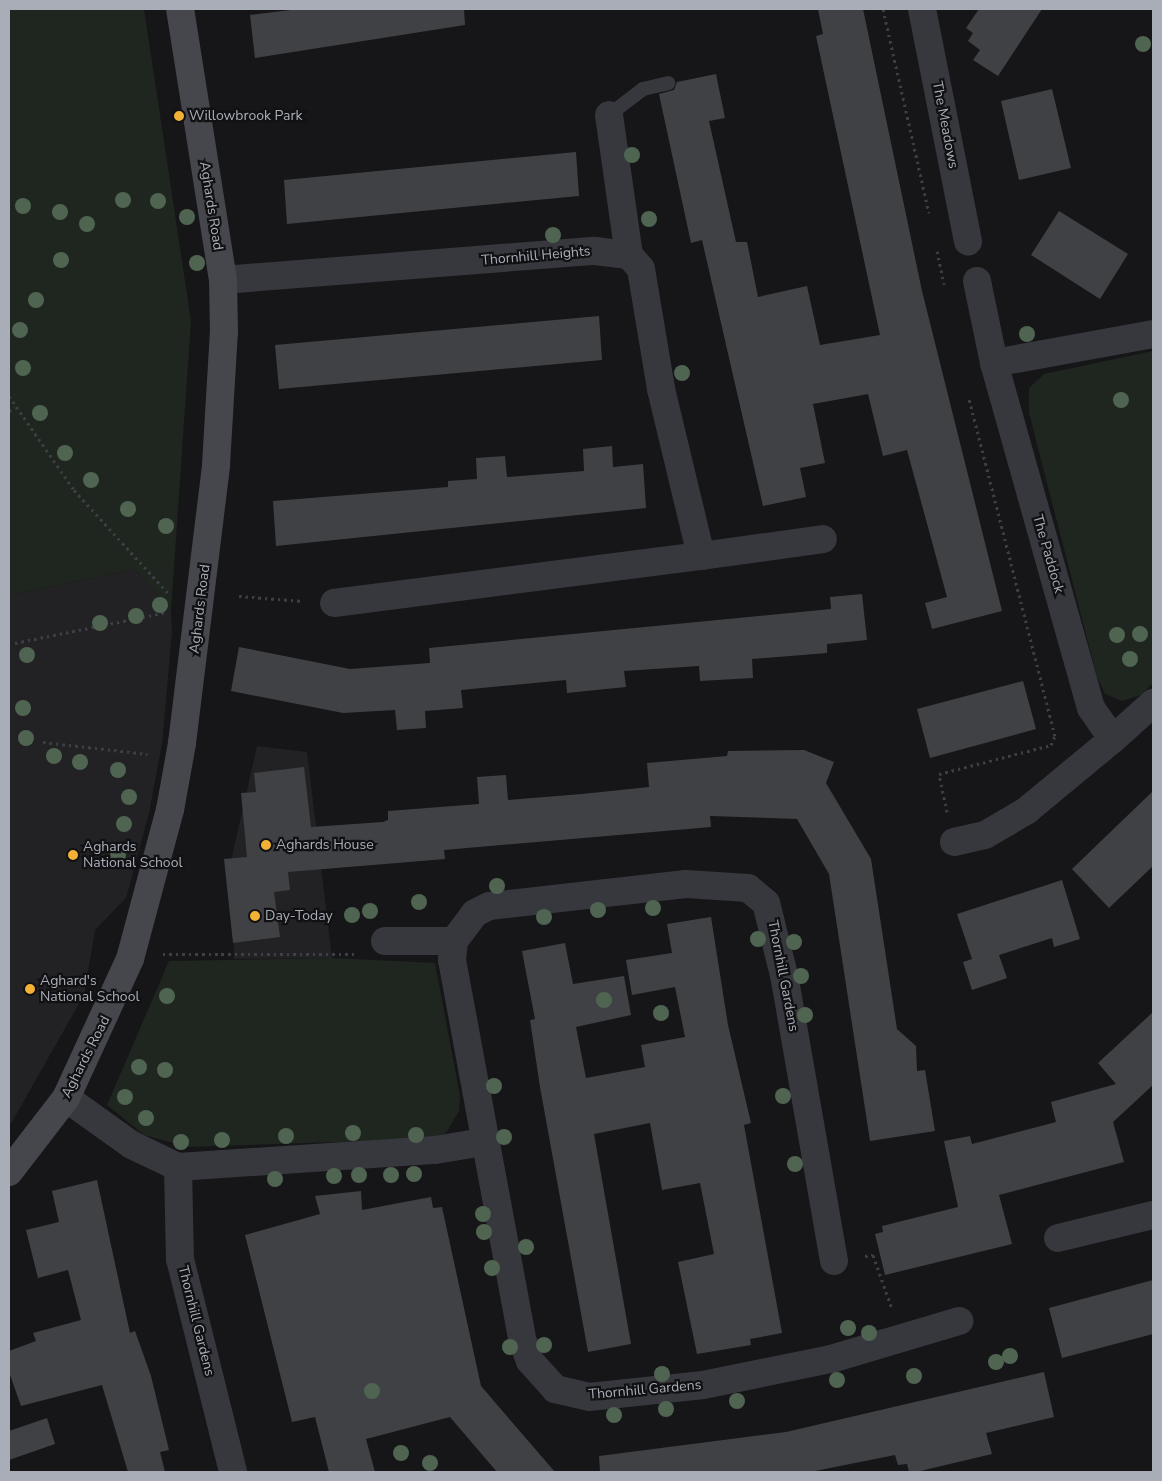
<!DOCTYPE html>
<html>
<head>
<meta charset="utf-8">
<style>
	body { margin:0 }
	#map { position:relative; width:1162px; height:1481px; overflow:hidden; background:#161618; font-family:"Nunito Sans",sans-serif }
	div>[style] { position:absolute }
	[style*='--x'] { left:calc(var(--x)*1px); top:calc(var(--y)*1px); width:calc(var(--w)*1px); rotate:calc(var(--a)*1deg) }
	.built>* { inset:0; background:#222225 }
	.green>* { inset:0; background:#1e261f }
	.building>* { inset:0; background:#404145 }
	.path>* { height:3px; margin-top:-1.5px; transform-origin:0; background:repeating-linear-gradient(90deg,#3d3f44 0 2.5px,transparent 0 6.5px) }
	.lane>* { height:14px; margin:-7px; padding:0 7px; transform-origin:7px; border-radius:7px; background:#37383d }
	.street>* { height:28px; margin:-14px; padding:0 14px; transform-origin:14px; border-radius:14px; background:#37383d }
	.secondary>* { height:28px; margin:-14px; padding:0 14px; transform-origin:14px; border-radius:14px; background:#45474d }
	.trees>* { width:16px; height:16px; margin:-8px; border-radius:50%; background:#506452 }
	.dots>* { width:14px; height:14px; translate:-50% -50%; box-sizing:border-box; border:2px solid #111113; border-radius:50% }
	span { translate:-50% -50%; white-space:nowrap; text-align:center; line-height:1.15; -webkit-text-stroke:4.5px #111113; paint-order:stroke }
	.poi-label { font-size:14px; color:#a8adb8 }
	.left { translate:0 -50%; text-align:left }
	.street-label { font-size:14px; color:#a8adb8 }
	.frame { position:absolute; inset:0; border:10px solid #a8adb8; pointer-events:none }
</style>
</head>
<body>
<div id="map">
	<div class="built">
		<i style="clip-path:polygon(135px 569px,171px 610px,172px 632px,162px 744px,149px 813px,126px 898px,95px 930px,84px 995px,9px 1127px,9px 595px)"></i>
		<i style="clip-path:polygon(257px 746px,307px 752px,332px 958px,234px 959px,231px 861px)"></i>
	</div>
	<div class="green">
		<i style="clip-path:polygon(9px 9px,144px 9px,191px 321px,171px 610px,135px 569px,9px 595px)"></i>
		<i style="clip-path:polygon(1153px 351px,1153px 683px,1141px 695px,1122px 701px,1105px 694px,1097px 677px,1029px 413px,1029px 388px,1044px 374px)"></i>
		<i style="clip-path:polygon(332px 958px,435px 963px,460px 1096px,459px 1111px,446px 1133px,431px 1139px,188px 1147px,144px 1135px,107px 1105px,169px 961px)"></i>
	</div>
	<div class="building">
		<i style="clip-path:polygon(299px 9px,464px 9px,465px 25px,255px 58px,250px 15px)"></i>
		<i style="clip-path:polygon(818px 9px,863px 9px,922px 291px,1002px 611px,932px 629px,925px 603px,947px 597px,907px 450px,883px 456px,868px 394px,813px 404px,825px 463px,800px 468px,806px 497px,763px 506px,702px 240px,691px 243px,659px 94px,674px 90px,677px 82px,716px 74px,725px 118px,709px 121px,736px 242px,747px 242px,758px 297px,807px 286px,820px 345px,880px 335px,816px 36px,823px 34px)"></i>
		<i style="clip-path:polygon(979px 9px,1042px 9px,998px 76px,973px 60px,980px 50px,968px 41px,973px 33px,966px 28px)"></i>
		<i style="clip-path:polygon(1052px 89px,1071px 168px,1019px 180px,1001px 101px)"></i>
		<i style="clip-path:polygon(576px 152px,579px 196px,287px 224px,284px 180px)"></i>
		<i style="clip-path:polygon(1059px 211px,1128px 254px,1100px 299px,1031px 255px)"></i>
		<i style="clip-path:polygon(599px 316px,602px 360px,279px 389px,275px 345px)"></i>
		<i style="clip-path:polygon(612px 446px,613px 467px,643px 464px,646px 508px,276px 546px,273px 501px,448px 487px,448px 481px,477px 479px,476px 458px,505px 456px,507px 477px,584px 471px,583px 449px)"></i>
		<i style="clip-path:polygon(862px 594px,867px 640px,827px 644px,827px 653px,752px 659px,753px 678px,700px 681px,699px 666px,624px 671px,626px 687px,596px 690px,567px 693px,566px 680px,461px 690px,463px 708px,425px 711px,426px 728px,397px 730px,395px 710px,343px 713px,231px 691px,239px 647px,350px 669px,430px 663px,429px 648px,831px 609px,830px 597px)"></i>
		<i style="clip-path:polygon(1023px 681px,1036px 729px,930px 758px,917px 709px)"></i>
		<i style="clip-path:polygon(804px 750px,834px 762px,826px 783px,871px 859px,897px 1029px,916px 1046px,917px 1071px,925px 1070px,935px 1131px,870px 1141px,829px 874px,797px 819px,710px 816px,711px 827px,444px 850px,445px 859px,288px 872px,290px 890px,274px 892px,280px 937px,233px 943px,224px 859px,247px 857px,241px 793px,256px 792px,254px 773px,304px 767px,311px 827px,383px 822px,388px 820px,388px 811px,479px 804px,477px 777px,506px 775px,508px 800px,582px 794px,649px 787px,647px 763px,727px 756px,728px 751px)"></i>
		<i style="clip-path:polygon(1153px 791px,1153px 866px,1109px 908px,1072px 869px)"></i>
		<i style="clip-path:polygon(1062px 880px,1080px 939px,1054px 947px,1052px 938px,999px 955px,1007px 978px,972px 990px,963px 962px,972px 959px,957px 914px)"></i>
		<i style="clip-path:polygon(711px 917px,728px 1025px,751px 1123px,744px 1125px,782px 1333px,750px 1339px,751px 1345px,697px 1354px,678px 1262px,714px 1254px,700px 1183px,662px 1190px,650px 1123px,594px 1134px,631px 1344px,588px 1352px,540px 1087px,530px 1020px,535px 1019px,522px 951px,565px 943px,573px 984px,624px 976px,631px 1015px,576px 1027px,586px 1078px,645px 1067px,641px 1045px,685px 1037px,675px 987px,632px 995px,626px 960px,672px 953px,667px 924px)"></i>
		<i style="clip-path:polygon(1153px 1012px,1153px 1085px,1113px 1122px,1124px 1162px,999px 1195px,1012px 1244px,885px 1275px,875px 1234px,883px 1232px,882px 1226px,958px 1207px,944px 1141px,970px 1136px,972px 1144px,1056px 1122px,1051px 1102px,1116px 1084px,1098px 1063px)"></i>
		<i style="clip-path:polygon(97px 1180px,130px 1333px,135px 1331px,151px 1376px,169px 1450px,160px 1452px,165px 1472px,128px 1472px,102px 1385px,21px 1406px,9px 1372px,9px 1351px,36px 1341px,33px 1333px,81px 1320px,68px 1270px,38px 1278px,26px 1230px,59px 1222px,52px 1191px)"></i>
		<i style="clip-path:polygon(361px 1191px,362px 1210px,431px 1197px,433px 1208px,442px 1207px,481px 1386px,555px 1472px,497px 1472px,450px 1417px,366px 1439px,375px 1472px,329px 1472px,315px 1417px,292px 1422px,245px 1235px,320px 1214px,315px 1196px)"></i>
		<i style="clip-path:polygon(1153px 1280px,1153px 1334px,1062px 1358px,1049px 1308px)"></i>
		<i style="clip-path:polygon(1044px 1372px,1054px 1417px,986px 1433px,992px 1454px,916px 1472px,909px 1472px,907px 1464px,898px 1465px,895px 1455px,810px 1472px,600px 1472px,599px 1456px,786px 1432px)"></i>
		<i style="clip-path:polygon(47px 1418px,55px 1444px,9px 1460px,9px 1431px)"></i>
	</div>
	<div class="path">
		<i style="--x:883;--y:9;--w:209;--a:77.3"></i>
		<i style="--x:937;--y:251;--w:34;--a:78"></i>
		<i style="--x:9;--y:396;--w:114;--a:55.3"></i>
		<i style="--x:74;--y:490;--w:139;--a:47.6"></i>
		<i style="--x:9;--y:411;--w:7;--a:-27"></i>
		<i style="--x:239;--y:596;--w:64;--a:4.5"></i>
		<i style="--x:15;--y:643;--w:156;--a:-11.5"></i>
		<i style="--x:43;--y:742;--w:105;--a:6.6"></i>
		<i style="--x:947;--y:812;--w:39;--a:-102"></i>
		<i style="--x:939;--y:774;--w:116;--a:-14.5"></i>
		<i style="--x:1051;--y:745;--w:10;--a:-66"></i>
		<i style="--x:1055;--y:736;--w:349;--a:-104.3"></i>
		<i style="--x:163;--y:954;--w:195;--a:0"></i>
		<i style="--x:865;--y:1256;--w:8;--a:-7"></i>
		<i style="--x:873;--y:1255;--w:57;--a:70.6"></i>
	</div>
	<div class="lane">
		<i style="--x:609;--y:115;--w:43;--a:-37.4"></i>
		<i style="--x:643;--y:89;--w:26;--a:-13"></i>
	</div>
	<div class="street">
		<i style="--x:922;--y:9;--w:237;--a:78.8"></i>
		<i style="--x:609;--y:115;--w:141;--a:81.9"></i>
		<i style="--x:223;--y:280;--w:373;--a:-4.5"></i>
		<i style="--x:595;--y:251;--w:34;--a:7"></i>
		<i style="--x:629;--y:255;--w:18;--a:49"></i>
		<i style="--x:641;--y:269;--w:122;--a:80.5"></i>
		<i style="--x:661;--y:389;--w:172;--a:76.5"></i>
		<i style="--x:701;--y:556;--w:123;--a:-7.9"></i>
		<i style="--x:977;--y:281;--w:84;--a:78.3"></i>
		<i style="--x:994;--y:363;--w:162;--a:-10.3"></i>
		<i style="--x:994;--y:363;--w:358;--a:74.3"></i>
		<i style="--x:1091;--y:708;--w:38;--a:55"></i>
		<i style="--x:1113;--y:739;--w:54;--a:-42"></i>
		<i style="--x:334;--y:603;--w:370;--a:-7.3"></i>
		<i style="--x:954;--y:842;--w:32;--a:-13"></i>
		<i style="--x:985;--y:835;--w:48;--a:-30.3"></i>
		<i style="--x:1026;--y:811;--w:113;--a:-39.6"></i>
		<i style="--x:385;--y:941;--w:69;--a:0"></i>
		<i style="--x:66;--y:1098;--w:81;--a:35.5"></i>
		<i style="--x:132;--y:1145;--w:51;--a:25.6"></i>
		<i style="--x:178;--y:1167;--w:92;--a:88.8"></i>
		<i style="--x:180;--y:1259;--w:219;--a:76"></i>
		<i style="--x:178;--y:1167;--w:258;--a:-3.8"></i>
		<i style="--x:435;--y:1150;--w:50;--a:-9.3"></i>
		<i style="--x:1058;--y:1238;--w:98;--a:-13.6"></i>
		<i style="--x:834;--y:1261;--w:290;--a:-99.9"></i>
		<i style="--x:784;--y:975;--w:74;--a:-104"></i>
		<i style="--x:766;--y:903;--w:23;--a:-140"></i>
		<i style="--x:748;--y:888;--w:62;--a:-176.3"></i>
		<i style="--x:686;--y:884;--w:198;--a:173.6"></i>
		<i style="--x:489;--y:906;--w:16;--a:153"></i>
		<i style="--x:475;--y:913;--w:35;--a:127"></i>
		<i style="--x:454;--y:941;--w:19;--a:96"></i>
		<i style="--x:452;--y:960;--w:389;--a:79.5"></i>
		<i style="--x:523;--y:1342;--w:20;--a:70"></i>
		<i style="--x:530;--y:1361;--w:38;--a:48"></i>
		<i style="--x:555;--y:1389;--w:35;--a:13"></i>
		<i style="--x:589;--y:1397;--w:115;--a:-6"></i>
		<i style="--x:703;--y:1385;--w:131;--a:-11.5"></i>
		<i style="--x:831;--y:1359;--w:134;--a:-16.5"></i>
	</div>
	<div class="secondary">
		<i style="--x:9;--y:1172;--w:93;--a:-52.4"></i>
		<i style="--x:66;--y:1098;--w:153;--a:-65.3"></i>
		<i style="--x:130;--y:959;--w:154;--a:-75"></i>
		<i style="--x:170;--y:810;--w:68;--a:-79.8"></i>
		<i style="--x:182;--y:743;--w:280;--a:-83"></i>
		<i style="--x:216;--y:465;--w:133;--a:-86.6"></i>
		<i style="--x:224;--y:332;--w:52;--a:-91.1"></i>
		<i style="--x:223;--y:280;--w:274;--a:-99"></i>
	</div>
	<div class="trees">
		<i style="left:1143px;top:44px"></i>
		<i style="left:632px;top:155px"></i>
		<i style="left:123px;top:200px"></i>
		<i style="left:158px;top:201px"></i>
		<i style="left:23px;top:206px"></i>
		<i style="left:60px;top:212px"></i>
		<i style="left:187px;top:217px"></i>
		<i style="left:649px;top:219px"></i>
		<i style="left:87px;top:224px"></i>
		<i style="left:553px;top:235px"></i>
		<i style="left:61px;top:260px"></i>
		<i style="left:197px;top:263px"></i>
		<i style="left:36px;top:300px"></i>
		<i style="left:20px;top:330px"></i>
		<i style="left:1027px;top:334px"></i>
		<i style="left:23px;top:368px"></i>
		<i style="left:682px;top:373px"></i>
		<i style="left:1121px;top:400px"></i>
		<i style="left:40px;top:413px"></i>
		<i style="left:65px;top:453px"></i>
		<i style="left:91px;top:480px"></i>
		<i style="left:128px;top:509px"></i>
		<i style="left:166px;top:526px"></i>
		<i style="left:160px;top:605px"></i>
		<i style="left:136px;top:616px"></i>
		<i style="left:100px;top:623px"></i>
		<i style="left:1140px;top:634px"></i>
		<i style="left:1117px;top:635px"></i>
		<i style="left:27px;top:655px"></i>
		<i style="left:1130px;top:659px"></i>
		<i style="left:23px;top:708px"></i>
		<i style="left:26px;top:738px"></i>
		<i style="left:54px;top:756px"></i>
		<i style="left:80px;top:762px"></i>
		<i style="left:118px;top:770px"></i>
		<i style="left:129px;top:797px"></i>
		<i style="left:124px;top:824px"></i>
		<i style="left:118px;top:855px"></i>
		<i style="left:497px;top:886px"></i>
		<i style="left:419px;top:902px"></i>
		<i style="left:653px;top:908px"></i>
		<i style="left:598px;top:910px"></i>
		<i style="left:370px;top:911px"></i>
		<i style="left:352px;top:915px"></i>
		<i style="left:544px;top:917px"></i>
		<i style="left:758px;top:939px"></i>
		<i style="left:794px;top:942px"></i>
		<i style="left:801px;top:976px"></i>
		<i style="left:167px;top:996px"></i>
		<i style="left:604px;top:1000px"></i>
		<i style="left:661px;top:1013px"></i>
		<i style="left:805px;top:1015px"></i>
		<i style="left:139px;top:1067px"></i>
		<i style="left:165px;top:1070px"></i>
		<i style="left:494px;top:1086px"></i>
		<i style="left:783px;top:1096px"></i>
		<i style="left:125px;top:1097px"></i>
		<i style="left:146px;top:1118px"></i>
		<i style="left:353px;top:1133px"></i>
		<i style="left:416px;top:1135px"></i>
		<i style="left:286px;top:1136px"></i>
		<i style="left:504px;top:1137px"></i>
		<i style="left:222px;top:1140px"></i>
		<i style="left:181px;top:1142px"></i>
		<i style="left:795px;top:1164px"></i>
		<i style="left:414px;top:1174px"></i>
		<i style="left:359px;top:1175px"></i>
		<i style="left:391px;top:1175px"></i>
		<i style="left:334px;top:1176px"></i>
		<i style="left:275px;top:1179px"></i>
		<i style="left:483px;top:1214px"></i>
		<i style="left:484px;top:1232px"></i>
		<i style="left:526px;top:1247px"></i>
		<i style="left:492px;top:1268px"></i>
		<i style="left:848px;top:1328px"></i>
		<i style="left:869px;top:1333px"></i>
		<i style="left:544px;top:1345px"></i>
		<i style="left:510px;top:1347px"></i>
		<i style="left:1010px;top:1356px"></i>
		<i style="left:996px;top:1362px"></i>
		<i style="left:662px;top:1374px"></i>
		<i style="left:914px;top:1376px"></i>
		<i style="left:837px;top:1380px"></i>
		<i style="left:372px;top:1391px"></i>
		<i style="left:737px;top:1401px"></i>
		<i style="left:666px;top:1409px"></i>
		<i style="left:614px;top:1415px"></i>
		<i style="left:401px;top:1453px"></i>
		<i style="left:430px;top:1463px"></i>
	</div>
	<div class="dots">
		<i style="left:179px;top:116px;background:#f2b134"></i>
		<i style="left:266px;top:845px;background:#f2b134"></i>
		<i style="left:73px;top:855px;background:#f2b134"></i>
		<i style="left:255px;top:916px;background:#f2b134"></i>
		<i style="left:30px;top:989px;background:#f2b134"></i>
	</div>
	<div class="poi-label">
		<span class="left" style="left:189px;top:116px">Willowbrook Park</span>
		<span class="left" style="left:276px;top:845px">Aghards House</span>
		<span class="left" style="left:83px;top:855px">Aghards<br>National School</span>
		<span class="left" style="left:265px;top:916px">Day-Today</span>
		<span class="left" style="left:40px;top:989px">Aghard's<br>National School</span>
	</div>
	<div class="street-label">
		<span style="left:945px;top:125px;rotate:79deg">The Meadows</span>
		<span style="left:211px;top:206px;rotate:81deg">Aghards Road</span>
		<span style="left:536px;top:256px;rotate:-5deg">Thornhill Heights</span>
		<span style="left:1048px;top:554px;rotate:74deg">The Paddock</span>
		<span style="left:200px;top:609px;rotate:-83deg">Aghards Road</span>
		<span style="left:783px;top:976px;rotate:79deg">Thornhill Gardens</span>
		<span style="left:86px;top:1057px;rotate:-63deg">Aghards Road</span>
		<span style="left:196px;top:1321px;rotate:76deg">Thornhill Gardens</span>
		<span style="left:645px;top:1390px;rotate:-5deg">Thornhill Gardens</span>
	</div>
	<div class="frame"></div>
</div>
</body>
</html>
